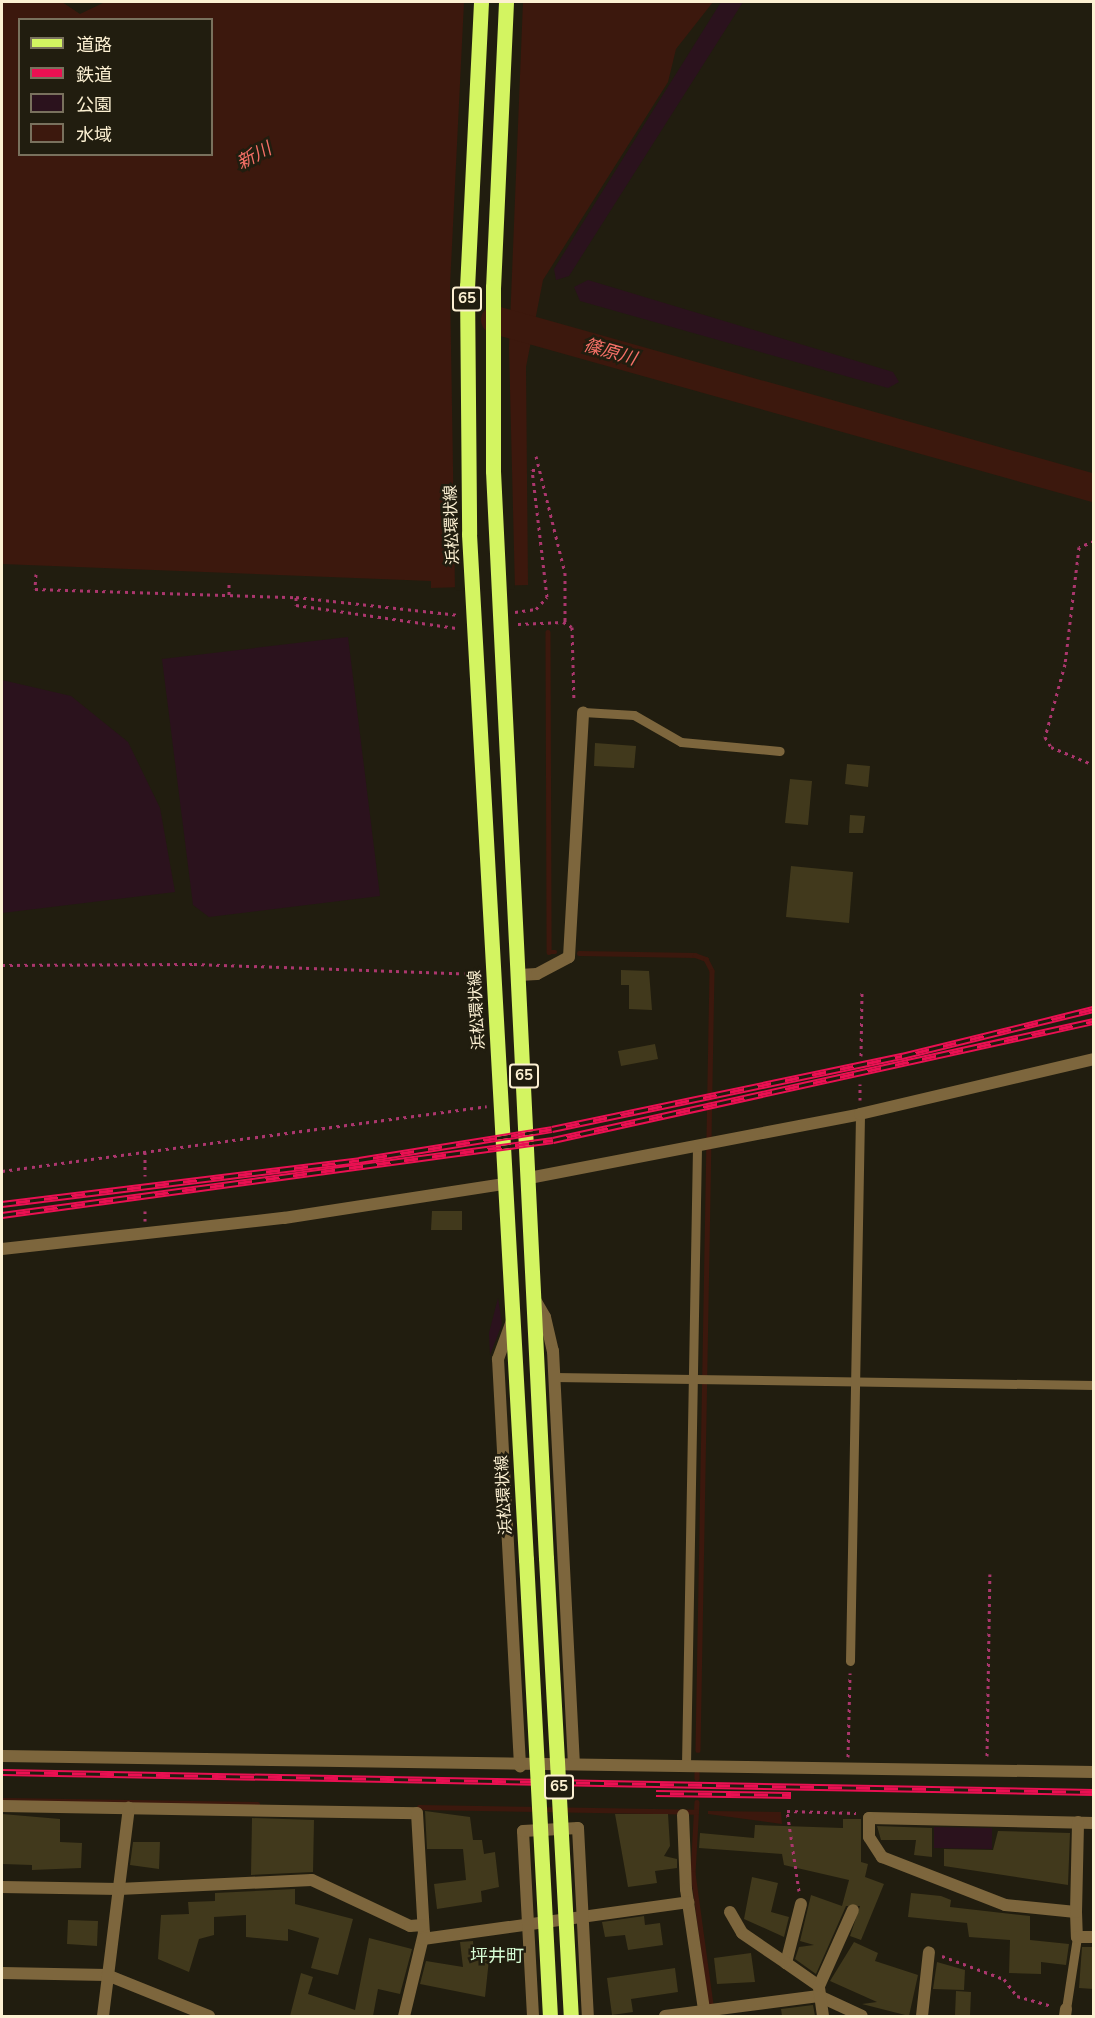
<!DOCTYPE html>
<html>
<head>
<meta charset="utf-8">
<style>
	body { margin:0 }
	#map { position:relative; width:1095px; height:2018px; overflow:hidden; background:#211d0f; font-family:"Nunito Sans","Noto Sans JP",sans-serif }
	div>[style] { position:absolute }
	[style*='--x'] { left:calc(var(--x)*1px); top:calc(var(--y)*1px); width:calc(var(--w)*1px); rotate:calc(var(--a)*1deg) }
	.green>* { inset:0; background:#2b121d }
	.water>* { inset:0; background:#3c180d }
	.pier>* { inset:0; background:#211d0f }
	.stream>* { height:4.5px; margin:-2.25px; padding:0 2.25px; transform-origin:2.25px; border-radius:2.25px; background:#3c180d }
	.river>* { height:28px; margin:-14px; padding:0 14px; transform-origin:14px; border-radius:14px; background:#3c180d }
	.building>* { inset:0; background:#41391c }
	.path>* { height:3px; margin-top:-1.5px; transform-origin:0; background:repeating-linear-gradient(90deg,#ab366d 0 3px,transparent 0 7.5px) }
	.lane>* { height:9px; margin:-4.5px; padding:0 4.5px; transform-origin:4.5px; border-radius:4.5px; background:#7d663d }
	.street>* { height:12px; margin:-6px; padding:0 6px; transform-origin:6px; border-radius:6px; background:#7d663d }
	.primary>* { height:15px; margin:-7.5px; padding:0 7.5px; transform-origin:7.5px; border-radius:7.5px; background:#d3f461 }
	.rail>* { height:7px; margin-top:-3.5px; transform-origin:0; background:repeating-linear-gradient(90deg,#211d0f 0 14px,#ea1052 0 28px); box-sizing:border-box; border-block:2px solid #ea1052 }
	.primary-bridge>* { height:15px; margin:-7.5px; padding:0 7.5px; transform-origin:7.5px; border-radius:7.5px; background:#d3f461 }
	span { translate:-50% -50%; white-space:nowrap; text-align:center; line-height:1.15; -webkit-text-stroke:5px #211d0f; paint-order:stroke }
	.shield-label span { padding:2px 4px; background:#211d0f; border:2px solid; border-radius:4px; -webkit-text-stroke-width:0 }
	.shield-label { font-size:15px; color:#fcf0d2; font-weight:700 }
	.street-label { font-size:16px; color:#fcf0d2 }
	.water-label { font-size:18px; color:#f57067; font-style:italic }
	.neighbourhood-label { font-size:18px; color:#d5fcd4 }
	.frame { position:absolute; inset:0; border:3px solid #fcf0d2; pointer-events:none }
	.legend { position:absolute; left:18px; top:18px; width:195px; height:138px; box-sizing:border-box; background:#211d0f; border:2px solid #79715d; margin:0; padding:8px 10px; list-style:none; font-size:18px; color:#fcf0d2 }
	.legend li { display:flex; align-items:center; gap:12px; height:30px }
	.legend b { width:30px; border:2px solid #79715d }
</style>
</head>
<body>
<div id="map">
	<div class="green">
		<i style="clip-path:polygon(721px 2px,743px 2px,569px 276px,556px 280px,554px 269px)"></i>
		<i style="clip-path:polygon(588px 280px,893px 372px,899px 382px,888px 388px,580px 301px,574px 287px)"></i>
		<i style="clip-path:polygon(348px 637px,380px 896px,209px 917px,193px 905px,162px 659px)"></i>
		<i style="clip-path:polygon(2px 680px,71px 696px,128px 742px,160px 808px,175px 892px,2px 913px)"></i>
		<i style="clip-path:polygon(498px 1298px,502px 1324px,490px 1355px,489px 1333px)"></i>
		<i style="clip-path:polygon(934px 1827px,992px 1828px,992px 1849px,934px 1848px)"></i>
	</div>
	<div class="water">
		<i style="clip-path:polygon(evenodd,2px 2px,62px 2px,80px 14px,105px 2px,713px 2px,676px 49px,668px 82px,543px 280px,526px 367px,528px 585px,431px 588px,431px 581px,2px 564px,2px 2px,20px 20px,212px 20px,212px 154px,20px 154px,20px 20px)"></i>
		<i style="clip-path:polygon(708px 1811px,781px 1812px,782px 1824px,708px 1814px)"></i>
	</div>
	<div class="pier">
		<i style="clip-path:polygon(464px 2px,523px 2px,509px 348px,515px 589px,455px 591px,450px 286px)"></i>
	</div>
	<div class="stream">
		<i style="--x:548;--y:632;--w:320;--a:89.8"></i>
		<i style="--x:549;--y:952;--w:6;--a:0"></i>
		<i style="--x:579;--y:953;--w:116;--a:1"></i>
		<i style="--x:695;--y:955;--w:12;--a:20"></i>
		<i style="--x:706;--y:959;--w:13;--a:63"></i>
		<i style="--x:712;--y:971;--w:779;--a:91.03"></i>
		<i style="--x:697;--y:1773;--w:5;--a:90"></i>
		<i style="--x:2;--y:1800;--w:255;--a:0.9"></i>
		<i style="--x:697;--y:1802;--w:71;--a:93.2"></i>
		<i style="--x:693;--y:1873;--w:132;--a:82.2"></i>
		<i style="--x:419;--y:1807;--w:277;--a:1"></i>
	</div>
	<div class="river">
		<i style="--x:495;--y:320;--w:622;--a:15.67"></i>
	</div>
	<div class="building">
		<i style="clip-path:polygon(595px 743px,636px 746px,634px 768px,594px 766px)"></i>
		<i style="clip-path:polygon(847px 764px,870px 766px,868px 787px,845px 784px)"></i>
		<i style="clip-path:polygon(790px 779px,812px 781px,808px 825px,785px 823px)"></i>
		<i style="clip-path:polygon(850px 815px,865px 816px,863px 833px,849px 833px)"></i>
		<i style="clip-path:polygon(791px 866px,853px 872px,849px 923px,786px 917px)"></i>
		<i style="clip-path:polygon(621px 970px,649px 971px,652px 1010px,629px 1009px,629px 985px,621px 985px)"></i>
		<i style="clip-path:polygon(655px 1044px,658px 1059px,621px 1066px,618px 1051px)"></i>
		<i style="clip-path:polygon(432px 1211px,462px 1211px,462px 1230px,431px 1230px)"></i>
		<i style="clip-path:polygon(425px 1811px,470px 1817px,473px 1840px,482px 1840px,484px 1854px,495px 1852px,499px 1887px,481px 1891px,482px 1902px,437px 1909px,434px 1884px,466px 1880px,463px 1849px,427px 1849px)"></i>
		<i style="clip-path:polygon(2px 1814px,60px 1819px,60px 1842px,82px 1843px,81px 1868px,32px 1870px,32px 1865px,2px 1864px)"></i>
		<i style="clip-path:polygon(615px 1814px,668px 1814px,670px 1846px,664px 1856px,677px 1859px,677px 1868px,655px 1871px,657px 1883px,628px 1887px)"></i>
		<i style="clip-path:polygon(252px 1818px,314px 1820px,313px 1872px,251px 1875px)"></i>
		<i style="clip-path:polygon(843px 1819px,861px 1819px,861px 1862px,868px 1864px,865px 1877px,884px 1884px,861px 1940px,850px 1936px,860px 1906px,846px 1906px,816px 1974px,795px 1959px,799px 1947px,814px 1945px,800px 1941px,811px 1895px,842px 1906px,849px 1880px,784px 1865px,782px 1854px,699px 1848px,700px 1833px,754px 1838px,755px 1825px,843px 1828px)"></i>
		<i style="clip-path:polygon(877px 1826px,932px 1828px,932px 1857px,914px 1855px,916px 1840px,881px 1840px)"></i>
		<i style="clip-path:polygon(998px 1831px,1070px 1833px,1068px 1885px,944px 1866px,944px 1849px,993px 1850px)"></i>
		<i style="clip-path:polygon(133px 1842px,160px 1842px,159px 1869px,130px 1865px)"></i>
		<i style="clip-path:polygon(752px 1877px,778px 1883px,771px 1912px,789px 1917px,784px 1937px,744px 1919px)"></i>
		<i style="clip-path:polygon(295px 1889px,295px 1904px,353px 1919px,338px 1975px,311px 1968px,319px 1938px,288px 1929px,288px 1941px,246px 1937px,246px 1915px,214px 1917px,214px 1935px,199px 1939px,189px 1972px,158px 1959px,161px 1915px,189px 1914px,188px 1902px,215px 1901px,215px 1893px)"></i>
		<i style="clip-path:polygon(911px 1893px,941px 1896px,951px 1900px,950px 1907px,1030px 1916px,1030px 1940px,1069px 1944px,1066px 1965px,1041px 1962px,1041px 1974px,1009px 1973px,1010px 1940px,969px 1937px,967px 1923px,908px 1917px)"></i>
		<i style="clip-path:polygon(644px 1916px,645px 1925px,660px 1923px,663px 1945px,628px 1950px,625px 1935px,605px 1937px,602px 1922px)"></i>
		<i style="clip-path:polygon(68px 1920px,98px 1921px,97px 1946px,67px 1944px)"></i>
		<i style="clip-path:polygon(369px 1938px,412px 1949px,400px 1994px,378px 1989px,373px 2016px,290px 2016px,301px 1973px,313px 1977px,308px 1994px,355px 2010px)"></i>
		<i style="clip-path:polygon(473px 1941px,474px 1952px,490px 1950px,485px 1997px,420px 1984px,426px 1961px,463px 1967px,460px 1942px)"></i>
		<i style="clip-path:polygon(854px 1942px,878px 1953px,875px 1961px,918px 1975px,909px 2016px,862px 2004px,877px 2002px,830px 1981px)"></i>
		<i style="clip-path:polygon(1082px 1947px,1094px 1947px,1094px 1989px,1079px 1988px)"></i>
		<i style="clip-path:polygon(751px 1953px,755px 1982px,717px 1984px,714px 1958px)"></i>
		<i style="clip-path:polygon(937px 1962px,965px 1970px,964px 1990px,933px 1989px)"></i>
		<i style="clip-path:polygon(675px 1968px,678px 1992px,631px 1999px,633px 2012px,612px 2015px,607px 1978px)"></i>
		<i style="clip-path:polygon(956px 1991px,971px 1992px,970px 2016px,955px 2015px)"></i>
		<i style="clip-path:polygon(813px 2005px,815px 2016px,782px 2016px,781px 2009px)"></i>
	</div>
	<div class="path">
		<i style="--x:536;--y:456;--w:121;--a:76.1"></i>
		<i style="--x:565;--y:573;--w:50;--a:90"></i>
		<i style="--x:1094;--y:541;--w:16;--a:158"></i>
		<i style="--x:1079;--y:547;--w:118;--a:96.8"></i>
		<i style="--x:1065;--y:664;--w:76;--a:105.3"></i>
		<i style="--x:1045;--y:737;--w:12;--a:59"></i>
		<i style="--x:1051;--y:747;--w:47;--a:22.7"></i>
		<i style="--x:36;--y:574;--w:15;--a:94"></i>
		<i style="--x:35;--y:589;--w:261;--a:1.8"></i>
		<i style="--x:296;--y:597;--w:8;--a:90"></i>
		<i style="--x:296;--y:605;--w:162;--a:8.2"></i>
		<i style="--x:229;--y:595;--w:13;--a:-90"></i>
		<i style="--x:296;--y:597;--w:164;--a:6.3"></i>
		<i style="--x:515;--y:612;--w:21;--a:-8"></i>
		<i style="--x:536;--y:609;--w:16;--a:-47"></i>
		<i style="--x:547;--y:597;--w:128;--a:-96.7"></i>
		<i style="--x:532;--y:470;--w:8;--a:0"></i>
		<i style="--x:518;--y:624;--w:45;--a:-2.5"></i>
		<i style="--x:563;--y:622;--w:10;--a:29"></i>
		<i style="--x:572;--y:627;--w:74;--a:88.5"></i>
		<i style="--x:2;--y:965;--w:192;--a:-0.3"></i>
		<i style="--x:194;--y:964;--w:285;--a:2"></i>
		<i style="--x:861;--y:1056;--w:64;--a:-89.1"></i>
		<i style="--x:860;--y:1100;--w:16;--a:-90"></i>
		<i style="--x:145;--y:1152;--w:24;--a:90"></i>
		<i style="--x:2;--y:1171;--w:489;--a:-7.6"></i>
		<i style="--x:145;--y:1211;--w:10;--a:90"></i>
		<i style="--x:987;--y:1756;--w:182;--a:-89.1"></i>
		<i style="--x:848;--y:1757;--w:84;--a:-88.6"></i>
		<i style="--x:799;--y:1891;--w:81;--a:-98.5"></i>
		<i style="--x:787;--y:1811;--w:69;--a:1.7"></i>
		<i style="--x:942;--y:1956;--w:66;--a:20.4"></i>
		<i style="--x:1004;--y:1979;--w:21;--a:53"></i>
		<i style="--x:1017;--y:1996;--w:37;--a:16"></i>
	</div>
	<div class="lane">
		<i style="--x:583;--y:712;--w:51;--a:3.4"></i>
		<i style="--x:634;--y:715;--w:54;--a:29.9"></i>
		<i style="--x:681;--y:742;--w:99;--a:5.2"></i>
		<i style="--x:554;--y:1377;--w:540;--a:0.85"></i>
		<i style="--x:850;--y:1661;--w:547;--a:-88.95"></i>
		<i style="--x:686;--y:1765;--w:619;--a:-88.98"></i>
		<i style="--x:1066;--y:2009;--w:73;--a:-81.3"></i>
	</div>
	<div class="street">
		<i style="--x:519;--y:975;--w:18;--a:-3"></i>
		<i style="--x:537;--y:974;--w:36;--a:-28"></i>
		<i style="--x:569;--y:957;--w:245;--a:-86.7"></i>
		<i style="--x:529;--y:1178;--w:337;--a:-10.9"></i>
		<i style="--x:860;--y:1114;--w:240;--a:-13.2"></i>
		<i style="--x:2;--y:1249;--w:284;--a:-6.3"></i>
		<i style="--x:284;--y:1218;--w:223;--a:-8.8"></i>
		<i style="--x:534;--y:1298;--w:22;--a:60"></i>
		<i style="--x:545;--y:1317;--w:35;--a:77"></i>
		<i style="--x:553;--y:1351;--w:413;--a:87.1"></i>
		<i style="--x:513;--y:1318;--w:44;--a:110.1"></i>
		<i style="--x:498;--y:1359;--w:408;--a:86.9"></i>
		<i style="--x:2;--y:1756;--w:1092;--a:0.84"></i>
		<i style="--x:2;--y:1806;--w:415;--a:1"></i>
		<i style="--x:417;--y:1813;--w:120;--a:86.7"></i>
		<i style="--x:424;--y:1933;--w:85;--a:103.5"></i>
		<i style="--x:683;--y:1815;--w:74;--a:87.7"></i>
		<i style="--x:686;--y:1889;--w:128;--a:81.5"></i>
		<i style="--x:1094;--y:1823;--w:225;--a:-178.7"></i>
		<i style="--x:869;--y:1818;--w:19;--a:90"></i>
		<i style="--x:869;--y:1837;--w:24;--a:57"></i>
		<i style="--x:882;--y:1857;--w:132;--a:21.3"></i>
		<i style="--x:1005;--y:1905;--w:71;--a:5.6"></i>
		<i style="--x:1076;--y:1912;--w:25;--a:88"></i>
		<i style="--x:1077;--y:1937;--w:17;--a:0"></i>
		<i style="--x:2;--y:1887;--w:117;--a:1"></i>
		<i style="--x:119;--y:1889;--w:193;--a:-2.7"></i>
		<i style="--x:312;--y:1880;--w:108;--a:25.1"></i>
		<i style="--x:410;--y:1926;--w:13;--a:-4"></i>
		<i style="--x:801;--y:1904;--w:61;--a:104.3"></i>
		<i style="--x:786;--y:1963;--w:40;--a:34.9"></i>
		<i style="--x:730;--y:1912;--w:24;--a:60"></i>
		<i style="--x:742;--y:1933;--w:53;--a:34.3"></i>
		<i style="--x:1076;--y:1912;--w:90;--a:-88.7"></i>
		<i style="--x:423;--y:1939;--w:268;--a:-7.9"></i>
		<i style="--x:2;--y:1973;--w:105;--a:1.1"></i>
		<i style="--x:107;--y:1975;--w:110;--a:21.9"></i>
		<i style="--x:103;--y:2016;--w:210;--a:-82.9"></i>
		<i style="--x:533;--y:2016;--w:185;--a:-93.1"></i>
		<i style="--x:523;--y:1831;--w:55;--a:-3.1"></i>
		<i style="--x:578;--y:1828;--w:188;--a:87"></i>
		<i style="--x:665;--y:2016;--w:155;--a:-7.4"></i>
		<i style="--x:819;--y:1996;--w:47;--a:24.9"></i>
		<i style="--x:823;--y:2016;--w:30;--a:-98"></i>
		<i style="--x:819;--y:1986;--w:83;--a:-65.9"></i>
		<i style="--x:922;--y:2016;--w:64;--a:-83.8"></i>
		<i style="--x:1065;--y:2016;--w:7;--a:-82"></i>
	</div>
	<div class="primary">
		<i style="--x:481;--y:2;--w:284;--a:92.8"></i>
		<i style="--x:467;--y:286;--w:248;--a:89.5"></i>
		<i style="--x:469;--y:534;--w:1027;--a:86.82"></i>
		<i style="--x:506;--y:2;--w:285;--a:92.6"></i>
		<i style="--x:493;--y:287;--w:184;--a:90"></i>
		<i style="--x:493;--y:471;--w:1088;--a:87.21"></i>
	</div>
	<div class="rail">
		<i style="--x:2;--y:1204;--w:360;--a:-7"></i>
		<i style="--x:359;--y:1160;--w:195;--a:-9.1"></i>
		<i style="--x:552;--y:1129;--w:358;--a:-11.8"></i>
		<i style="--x:902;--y:1056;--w:198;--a:-13.8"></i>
		<i style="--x:2;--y:1215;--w:556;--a:-7.75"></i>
		<i style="--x:553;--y:1140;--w:554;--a:-12.41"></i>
		<i style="--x:2;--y:1772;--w:1092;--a:1.05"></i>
		<i style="--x:656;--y:1793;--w:135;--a:0.8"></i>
	</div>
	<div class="primary-bridge">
		<i style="--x:546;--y:1558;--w:459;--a:86.9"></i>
		<i style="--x:526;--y:1559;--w:458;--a:87"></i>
	</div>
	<div class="shield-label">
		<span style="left:467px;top:299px">65</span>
		<span style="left:524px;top:1076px">65</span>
		<span style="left:559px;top:1787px">65</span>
	</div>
	<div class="street-label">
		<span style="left:452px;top:525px;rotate:-92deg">浜松環状線</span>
		<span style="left:477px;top:1010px;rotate:-93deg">浜松環状線</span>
		<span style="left:504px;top:1495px;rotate:-93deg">浜松環状線</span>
	</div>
	<div class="water-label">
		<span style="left:254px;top:156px;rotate:-28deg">新川</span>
		<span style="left:610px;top:352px;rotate:16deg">篠原川</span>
	</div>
	<div class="neighbourhood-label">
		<span style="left:497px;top:1956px">坪井町</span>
	</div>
	<div class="frame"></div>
	<ul class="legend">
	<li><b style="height:8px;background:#d3f461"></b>道路</li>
	<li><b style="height:8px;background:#ea1052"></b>鉄道</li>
	<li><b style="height:16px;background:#2b121d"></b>公園</li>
	<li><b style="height:16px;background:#3c180d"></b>水域</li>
	</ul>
</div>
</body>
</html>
